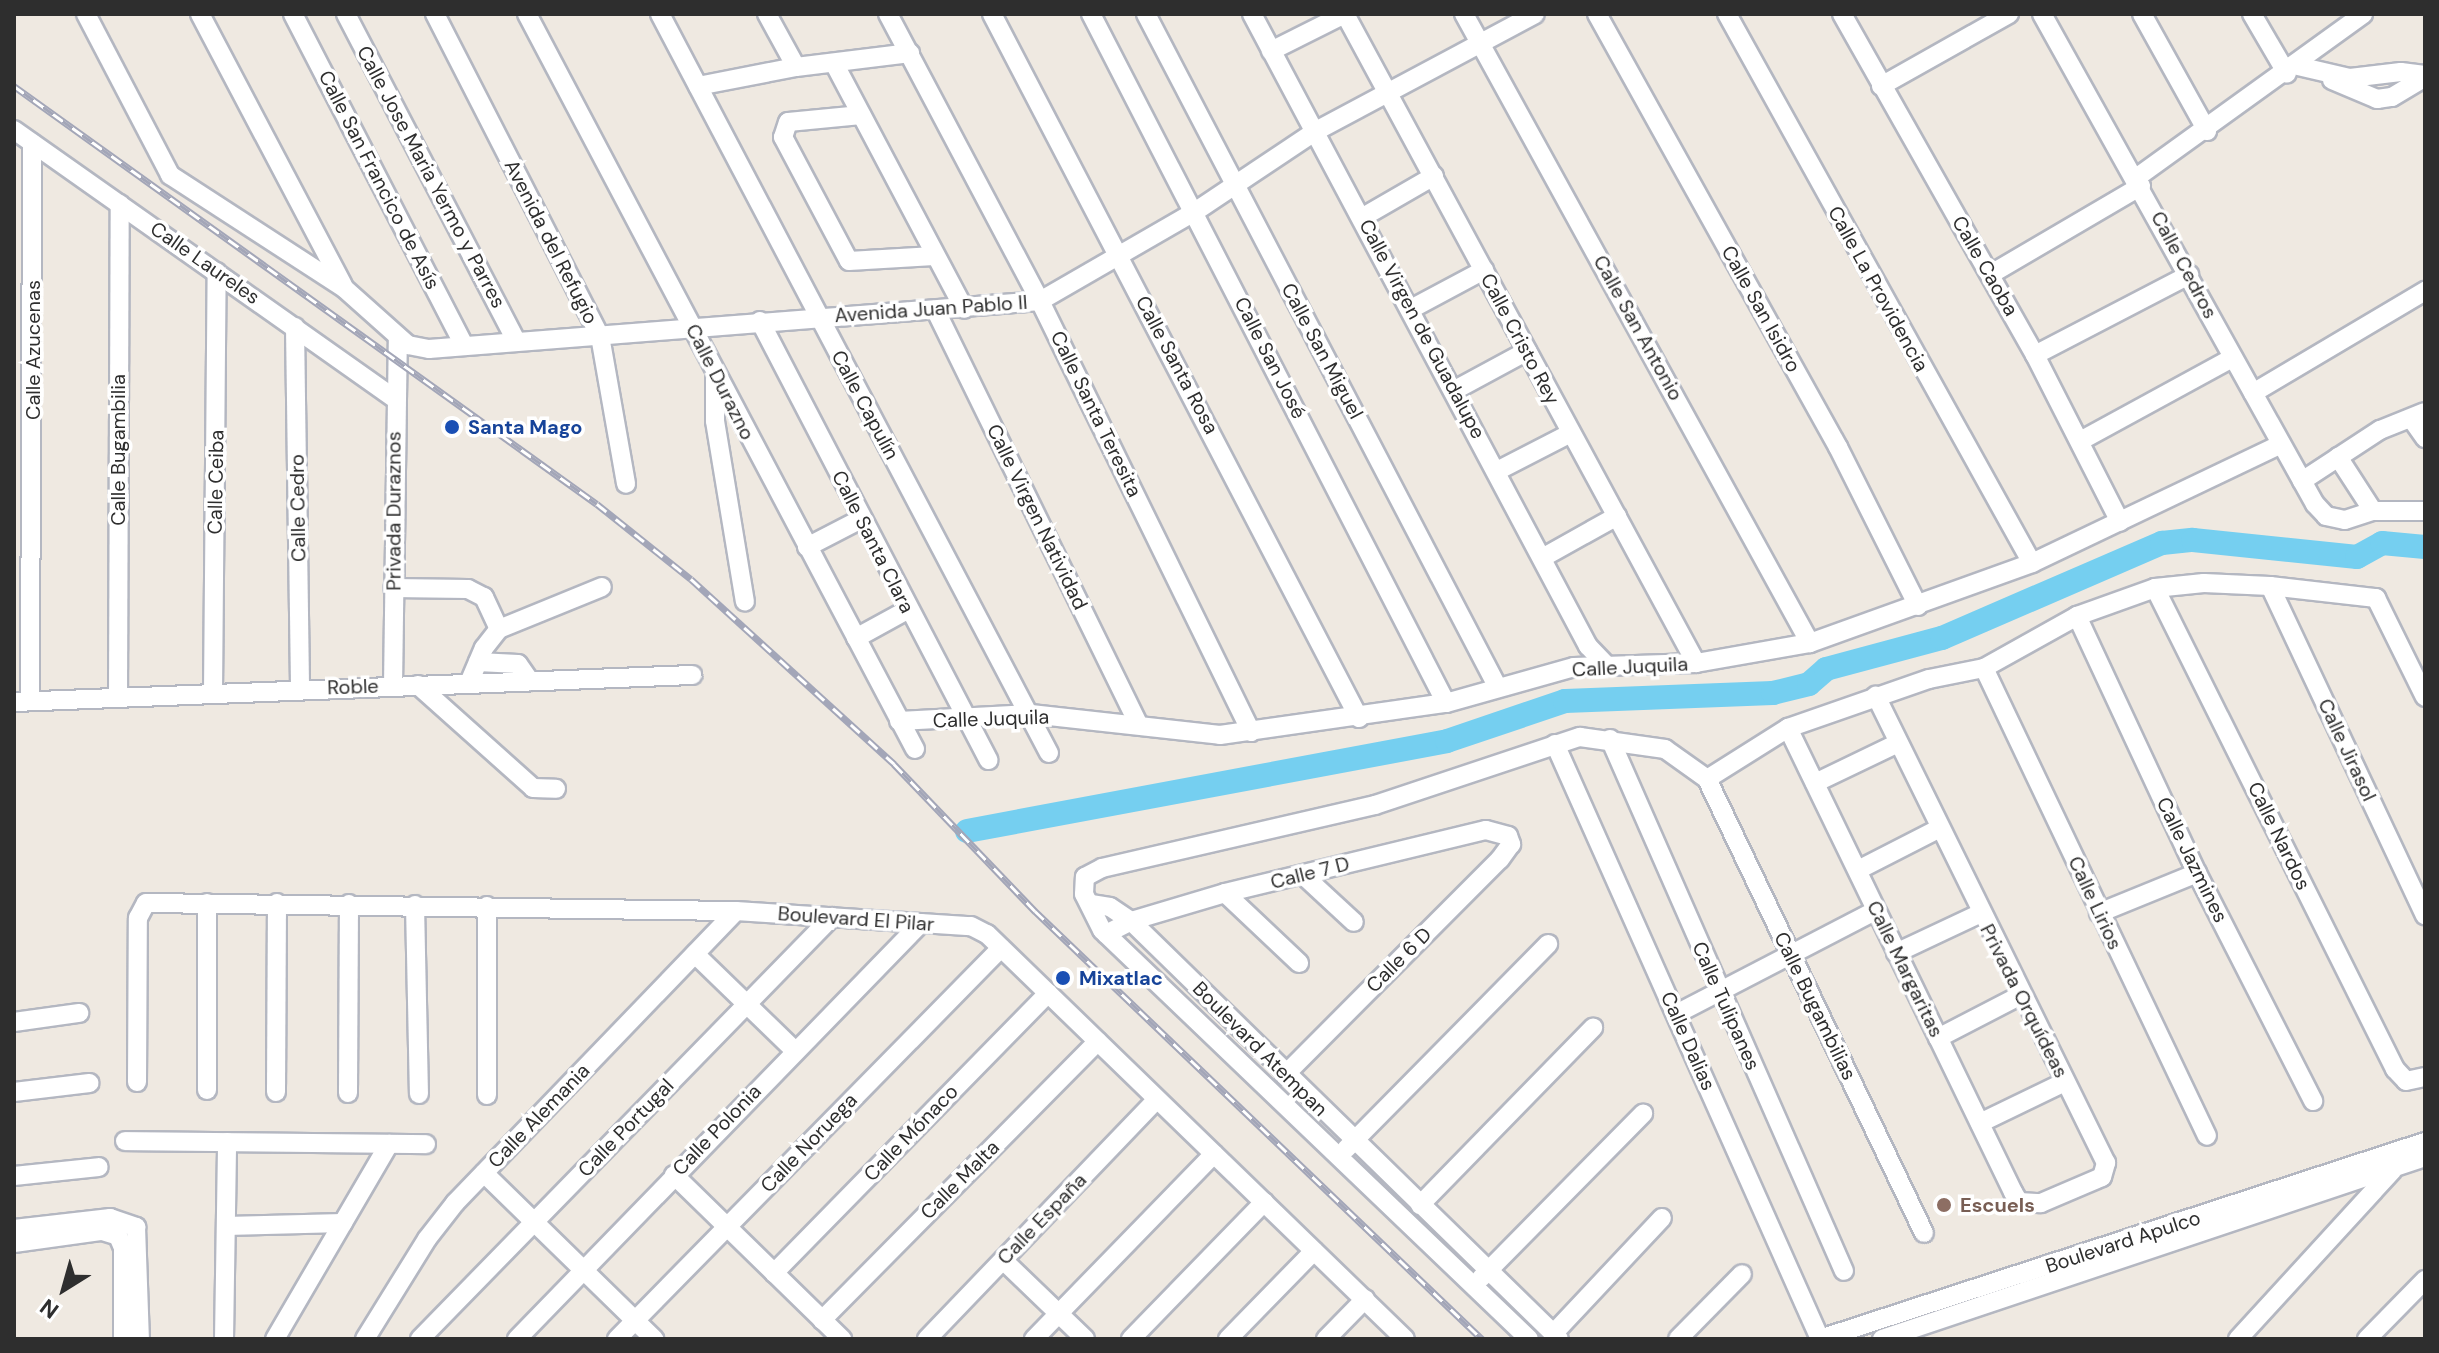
<!DOCTYPE html>
<html>
<head>
<meta charset="utf-8">
<style>
	body { margin:0 }
	#map { position:relative; width:2439px; height:1353px; overflow:hidden; background:#efe9e1; font-family:"DM Sans",sans-serif }
	div>[style] { position:absolute }
	[style*='--x'] { left:calc(var(--x)*1px); top:calc(var(--y)*1px); width:calc(var(--w)*1px); rotate:calc(var(--a)*1deg) }
	.river>* { height:24px; margin:-12px; padding:0 12px; transform-origin:12px; border-radius:12px; background:#75cff0 }
	.roads { filter:drop-shadow(2px 0 #b4b7c1) drop-shadow(-2px 0 #b4b7c1) drop-shadow(0 2px #b4b7c1) drop-shadow(0 -2px #b4b7c1) }
	.minor>* { height:18px; margin:-9px; padding:0 9px; transform-origin:9px; border-radius:9px; background:#fff }
	.rail>* { height:7px; margin-top:-3.5px; transform-origin:0; background:repeating-linear-gradient(90deg,#fff 0 12px,#a3a6b8 0 24px); box-sizing:border-box; border-block:2px solid #a3a6b8 }
	.dots>* { width:22px; height:22px; translate:-50% -50%; box-sizing:border-box; border:4px solid #fff; border-radius:50% }
	span { translate:-50% -50%; white-space:nowrap; text-align:center; line-height:1.15; -webkit-text-stroke:7px #fff; paint-order:stroke }
	.street-label { font-size:20px; color:#2e2e2e }
	.transit-label { font-size:20px; color:#164399; font-weight:700 }
	.left { translate:0 -50%; text-align:left }
	.education-label { font-size:20px; color:#785e54; font-weight:700 }
	.frame { position:absolute; inset:0; border:16px solid #2e2e2e; pointer-events:none }
	.north { position:absolute; left:24px; top:1249px; width:80px; height:80px; -webkit-text-stroke:6px #fff; paint-order:stroke; rotate:217deg; font-size:22px; font-weight:700; line-height:32px; text-align:center; color:#2e2e2e }
	.north::after { content:''; display:block; margin:auto; width:28px; height:36px; background:#2e2e2e; clip-path:polygon(50% 0,100% 100%,50% 72%,0 100%) }
</style>
</head>
<body>
<div id="map">
	<div class="river">
		<i style="--x:967;--y:831;--w:488;--a:-10.6"></i>
		<i style="--x:1447;--y:741;--w:125;--a:-18.7"></i>
		<i style="--x:1565;--y:701;--w:208;--a:-2.2"></i>
		<i style="--x:1773;--y:693;--w:37;--a:-14"></i>
		<i style="--x:1809;--y:684;--w:23;--a:-41"></i>
		<i style="--x:1826;--y:669;--w:120;--a:-15"></i>
		<i style="--x:1942;--y:638;--w:240;--a:-23.4"></i>
		<i style="--x:2162;--y:543;--w:31;--a:-6"></i>
		<i style="--x:2193;--y:540;--w:165;--a:5.9"></i>
		<i style="--x:2357;--y:557;--w:29;--a:-29"></i>
		<i style="--x:2382;--y:543;--w:43;--a:5.3"></i>
	</div>
	<div class="roads">
		<div class="minor">
			<i style="--x:86;--y:14;--w:182;--a:62.4"></i>
			<i style="--x:170;--y:175;--w:207;--a:33"></i>
			<i style="--x:344;--y:288;--w:86;--a:41.7"></i>
			<i style="--x:408;--y:345;--w:21;--a:11"></i>
			<i style="--x:429;--y:349;--w:613;--a:-4.49"></i>
			<i style="--x:1040;--y:301;--w:180;--a:-30"></i>
			<i style="--x:1196;--y:211;--w:144;--a:-33.7"></i>
			<i style="--x:1316;--y:131;--w:248;--a:-28.1"></i>
			<i style="--x:200;--y:14;--w:306;--a:62.2"></i>
			<i style="--x:293;--y:14;--w:373;--a:62.7"></i>
			<i style="--x:346;--y:14;--w:369;--a:62.5"></i>
			<i style="--x:435;--y:14;--w:362;--a:62.9"></i>
			<i style="--x:600;--y:336;--w:150;--a:80"></i>
			<i style="--x:527;--y:14;--w:831;--a:62.17"></i>
			<i style="--x:660;--y:14;--w:835;--a:62.24"></i>
			<i style="--x:767;--y:14;--w:60;--a:61.3"></i>
			<i style="--x:888;--y:14;--w:325;--a:62.1"></i>
			<i style="--x:1040;--y:301;--w:480;--a:63.9"></i>
			<i style="--x:992;--y:14;--w:794;--a:62.47"></i>
			<i style="--x:1091;--y:14;--w:775;--a:62.74"></i>
			<i style="--x:1146;--y:14;--w:760;--a:62.42"></i>
			<i style="--x:1252;--y:14;--w:716;--a:62"></i>
			<i style="--x:1588;--y:646;--w:28;--a:46"></i>
			<i style="--x:1345;--y:14;--w:738;--a:61.59"></i>
			<i style="--x:1464;--y:14;--w:718;--a:61.19"></i>
			<i style="--x:1597;--y:14;--w:496;--a:60.9"></i>
			<i style="--x:1838;--y:447;--w:178;--a:63.3"></i>
			<i style="--x:1727;--y:14;--w:628;--a:60.95"></i>
			<i style="--x:1842;--y:14;--w:392;--a:60.5"></i>
			<i style="--x:2035;--y:355;--w:187;--a:63"></i>
			<i style="--x:2042;--y:14;--w:561;--a:60.88"></i>
			<i style="--x:2315;--y:504;--w:16;--a:47"></i>
			<i style="--x:2326;--y:516;--w:19;--a:12"></i>
			<i style="--x:2345;--y:520;--w:29;--a:-18"></i>
			<i style="--x:2373;--y:511;--w:52;--a:0"></i>
			<i style="--x:2142;--y:14;--w:134;--a:60.9"></i>
			<i style="--x:2252;--y:14;--w:69;--a:59.7"></i>
			<i style="--x:1271;--y:51;--w:83;--a:-26.6"></i>
			<i style="--x:834;--y:63;--w:278;--a:62.1"></i>
			<i style="--x:2298;--y:66;--w:53;--a:13"></i>
			<i style="--x:2350;--y:78;--w:51;--a:-6.7"></i>
			<i style="--x:2401;--y:72;--w:24;--a:7"></i>
			<i style="--x:2332;--y:80;--w:49;--a:22.9"></i>
			<i style="--x:2377;--y:99;--w:15;--a:-8"></i>
			<i style="--x:2392;--y:97;--w:39;--a:-31"></i>
			<i style="--x:698;--y:86;--w:100;--a:-11"></i>
			<i style="--x:796;--y:67;--w:115;--a:-7"></i>
			<i style="--x:1881;--y:86;--w:147;--a:-29.4"></i>
			<i style="--x:861;--y:115;--w:73;--a:174.5"></i>
			<i style="--x:788;--y:122;--w:16;--a:108"></i>
			<i style="--x:783;--y:137;--w:140;--a:62"></i>
			<i style="--x:849;--y:261;--w:85;--a:-3.4"></i>
			<i style="--x:14;--y:130;--w:465;--a:35.2"></i>
			<i style="--x:2136;--y:178;--w:280;--a:-35.8"></i>
			<i style="--x:1363;--y:217;--w:82;--a:-30"></i>
			<i style="--x:1991;--y:274;--w:174;--a:-30.4"></i>
			<i style="--x:1411;--y:309;--w:83;--a:-28.1"></i>
			<i style="--x:936;--y:311;--w:460;--a:63.9"></i>
			<i style="--x:760;--y:321;--w:495;--a:62.5"></i>
			<i style="--x:295;--y:327;--w:362;--a:89.2"></i>
			<i style="--x:2035;--y:355;--w:174;--a:-27.5"></i>
			<i style="--x:715;--y:379;--w:42;--a:90"></i>
			<i style="--x:715;--y:421;--w:183;--a:80.6"></i>
			<i style="--x:1455;--y:390;--w:82;--a:-28.4"></i>
			<i style="--x:2253;--y:393;--w:200;--a:-30.7"></i>
			<i style="--x:2413;--y:421;--w:21;--a:55"></i>
			<i style="--x:2080;--y:441;--w:173;--a:-28.6"></i>
			<i style="--x:2338;--y:457;--w:64;--a:57.1"></i>
			<i style="--x:1497;--y:471;--w:83;--a:-27.2"></i>
			<i style="--x:2302;--y:481;--w:93;--a:-33.2"></i>
			<i style="--x:2380;--y:430;--w:48;--a:-21.8"></i>
			<i style="--x:807;--y:547;--w:61;--a:-27.4"></i>
			<i style="--x:1542;--y:558;--w:86;--a:-29.2"></i>
			<i style="--x:2270;--y:586;--w:364;--a:64.8"></i>
			<i style="--x:393;--y:588;--w:75;--a:0.8"></i>
			<i style="--x:468;--y:589;--w:18;--a:27"></i>
			<i style="--x:484;--y:597;--w:35;--a:65"></i>
			<i style="--x:2155;--y:588;--w:538;--a:63.48"></i>
			<i style="--x:2395;--y:1069;--w:16;--a:47"></i>
			<i style="--x:2406;--y:1081;--w:19;--a:-12"></i>
			<i style="--x:2077;--y:616;--w:284;--a:65"></i>
			<i style="--x:2197;--y:873;--w:256;--a:63"></i>
			<i style="--x:856;--y:638;--w:58;--a:-28.8"></i>
			<i style="--x:478;--y:662;--w:40;--a:2.9"></i>
			<i style="--x:518;--y:664;--w:21;--a:55"></i>
			<i style="--x:1984;--y:668;--w:518;--a:64.52"></i>
			<i style="--x:469;--y:683;--w:38;--a:-67"></i>
			<i style="--x:484;--y:648;--w:24;--a:-52"></i>
			<i style="--x:499;--y:629;--w:111;--a:-22.2"></i>
			<i style="--x:418;--y:685;--w:154;--a:41.8"></i>
			<i style="--x:533;--y:788;--w:23;--a:2"></i>
			<i style="--x:393;--y:686;--w:349;--a:-89.2"></i>
			<i style="--x:213;--y:692;--w:420;--a:-89.5"></i>
			<i style="--x:118;--y:696;--w:492;--a:-89.8"></i>
			<i style="--x:30;--y:701;--w:558;--a:-89.79"></i>
			<i style="--x:14;--y:702;--w:679;--a:-2.28"></i>
			<i style="--x:899;--y:721;--w:132;--a:-3"></i>
			<i style="--x:1031;--y:714;--w:190;--a:6.3"></i>
			<i style="--x:1220;--y:735;--w:228;--a:-8.1"></i>
			<i style="--x:1446;--y:703;--w:133;--a:-15.7"></i>
			<i style="--x:1574;--y:667;--w:122;--a:-1.9"></i>
			<i style="--x:1696;--y:663;--w:116;--a:-10"></i>
			<i style="--x:1810;--y:643;--w:236;--a:-19.8"></i>
			<i style="--x:2032;--y:563;--w:274;--a:-25.5"></i>
			<i style="--x:1788;--y:728;--w:516;--a:64.13"></i>
			<i style="--x:2013;--y:1192;--w:12;--a:59"></i>
			<i style="--x:2019;--y:1202;--w:22;--a:3"></i>
			<i style="--x:2041;--y:1203;--w:66;--a:-23.1"></i>
			<i style="--x:2102;--y:1177;--w:15;--a:-74"></i>
			<i style="--x:2106;--y:1163;--w:521;--a:-116.22"></i>
			<i style="--x:1610;--y:739;--w:581;--a:66.26"></i>
			<i style="--x:1555;--y:744;--w:651;--a:65.99"></i>
			<i style="--x:1820;--y:1339;--w:636;--a:-18.04"></i>
			<i style="--x:1707;--y:779;--w:96;--a:-32.2"></i>
			<i style="--x:1788;--y:728;--w:149;--a:-19.2"></i>
			<i style="--x:1929;--y:679;--w:56;--a:-11.3"></i>
			<i style="--x:1984;--y:668;--w:107;--a:-29.2"></i>
			<i style="--x:2077;--y:616;--w:83;--a:-19.7"></i>
			<i style="--x:2155;--y:588;--w:49;--a:-5.8"></i>
			<i style="--x:2204;--y:583;--w:66;--a:2.6"></i>
			<i style="--x:2270;--y:586;--w:107;--a:6.5"></i>
			<i style="--x:2376;--y:598;--w:110;--a:63.7"></i>
			<i style="--x:1815;--y:783;--w:92;--a:-25.7"></i>
			<i style="--x:1858;--y:870;--w:90;--a:-27.1"></i>
			<i style="--x:1303;--y:875;--w:69;--a:42.7"></i>
			<i style="--x:1225;--y:893;--w:102;--a:43.4"></i>
			<i style="--x:207;--y:903;--w:187;--a:90"></i>
			<i style="--x:1091;--y:904;--w:19;--a:9"></i>
			<i style="--x:1110;--y:907;--w:25;--a:34"></i>
			<i style="--x:1131;--y:921;--w:598;--a:44.32"></i>
			<i style="--x:415;--y:905;--w:189;--a:88.8"></i>
			<i style="--x:2099;--y:913;--w:106;--a:-22.2"></i>
			<i style="--x:1106;--y:934;--w:28;--a:-27"></i>
			<i style="--x:1131;--y:921;--w:98;--a:-16.6"></i>
			<i style="--x:1225;--y:893;--w:268;--a:-13.6"></i>
			<i style="--x:1486;--y:830;--w:23;--a:15"></i>
			<i style="--x:1508;--y:836;--w:9;--a:69"></i>
			<i style="--x:1511;--y:844;--w:19;--a:126"></i>
			<i style="--x:1500;--y:859;--w:305;--a:134.9"></i>
			<i style="--x:1896;--y:953;--w:92;--a:-25.2"></i>
			<i style="--x:695;--y:954;--w:138;--a:44.1"></i>
			<i style="--x:1676;--y:1014;--w:224;--a:-27.4"></i>
			<i style="--x:14;--y:1022;--w:66;--a:-7.9"></i>
			<i style="--x:1938;--y:1038;--w:93;--a:-27.4"></i>
			<i style="--x:137;--y:1082;--w:164;--a:-89.7"></i>
			<i style="--x:138;--y:918;--w:17;--a:-62"></i>
			<i style="--x:146;--y:903;--w:590;--a:0.78"></i>
			<i style="--x:736;--y:911;--w:235;--a:3.7"></i>
			<i style="--x:971;--y:926;--w:18;--a:27"></i>
			<i style="--x:987;--y:934;--w:582;--a:44.1"></i>
			<i style="--x:14;--y:1092;--w:76;--a:-6.8"></i>
			<i style="--x:276;--y:1092;--w:189;--a:-89.7"></i>
			<i style="--x:348;--y:1093;--w:189;--a:-89.7"></i>
			<i style="--x:487;--y:1095;--w:189;--a:-90"></i>
			<i style="--x:1980;--y:1123;--w:94;--a:-25.8"></i>
			<i style="--x:125;--y:1141;--w:301;--a:0.6"></i>
			<i style="--x:1346;--y:1149;--w:288;--a:-45.4"></i>
			<i style="--x:484;--y:1173;--w:238;--a:44.3"></i>
			<i style="--x:674;--y:1175;--w:235;--a:44.3"></i>
			<i style="--x:14;--y:1176;--w:85;--a:-6"></i>
			<i style="--x:1420;--y:1205;--w:248;--a:-45.7"></i>
			<i style="--x:226;--y:1226;--w:117;--a:-1.5"></i>
			<i style="--x:14;--y:1229;--w:97;--a:-6.5"></i>
			<i style="--x:110;--y:1218;--w:28;--a:19"></i>
			<i style="--x:136;--y:1227;--w:112;--a:88"></i>
			<i style="--x:14;--y:1243;--w:89;--a:-7.8"></i>
			<i style="--x:102;--y:1231;--w:17;--a:17"></i>
			<i style="--x:118;--y:1236;--w:13;--a:67"></i>
			<i style="--x:123;--y:1248;--w:91;--a:90"></i>
			<i style="--x:1003;--y:1260;--w:114;--a:43.9"></i>
			<i style="--x:774;--y:1273;--w:392;--a:-45.6"></i>
			<i style="--x:1481;--y:1278;--w:231;--a:-45.4"></i>
			<i style="--x:822;--y:1320;--w:392;--a:-45.3"></i>
			<i style="--x:1553;--y:1334;--w:159;--a:-46.8"></i>
			<i style="--x:224;--y:1339;--w:197;--a:-89.1"></i>
			<i style="--x:275;--y:1339;--w:226;--a:-59.7"></i>
			<i style="--x:365;--y:1339;--w:118;--a:-58.2"></i>
			<i style="--x:427;--y:1239;--w:46;--a:-52.1"></i>
			<i style="--x:455;--y:1203;--w:405;--a:-46.1"></i>
			<i style="--x:420;--y:1339;--w:590;--a:-45.69"></i>
			<i style="--x:517;--y:1339;--w:580;--a:-45.84"></i>
			<i style="--x:617;--y:1339;--w:548;--a:-45.52"></i>
			<i style="--x:927;--y:1339;--w:332;--a:-46.2"></i>
			<i style="--x:1034;--y:1339;--w:258;--a:-45.8"></i>
			<i style="--x:1131;--y:1339;--w:191;--a:-45.8"></i>
			<i style="--x:1228;--y:1339;--w:123;--a:-45.7"></i>
			<i style="--x:1326;--y:1339;--w:56;--a:-45.7"></i>
			<i style="--x:1529;--y:1339;--w:591;--a:-136.23"></i>
			<i style="--x:1102;--y:930;--w:40;--a:-116.6"></i>
			<i style="--x:1084;--y:894;--w:17;--a:-87"></i>
			<i style="--x:1085;--y:877;--w:19;--a:-28"></i>
			<i style="--x:1102;--y:868;--w:280;--a:-13"></i>
			<i style="--x:1375;--y:805;--w:216;--a:-18.4"></i>
			<i style="--x:1580;--y:737;--w:86;--a:8"></i>
			<i style="--x:1665;--y:749;--w:52;--a:35.5"></i>
			<i style="--x:1707;--y:779;--w:503;--a:64.45"></i>
			<i style="--x:1678;--y:1339;--w:91;--a:-45.4"></i>
			<i style="--x:1882;--y:1339;--w:573;--a:-18.53"></i>
			<i style="--x:2238;--y:1339;--w:229;--a:-47.5"></i>
			<i style="--x:2367;--y:1339;--w:83;--a:-45.5"></i>
		</div>
	</div>
	<div class="rail">
		<i style="--x:14;--y:86;--w:717;--a:35.64"></i>
		<i style="--x:597;--y:504;--w:120;--a:38.6"></i>
		<i style="--x:691;--y:579;--w:275;--a:42.3"></i>
		<i style="--x:894;--y:764;--w:204;--a:46.2"></i>
		<i style="--x:1035;--y:911;--w:619;--a:43.76"></i>
	</div>
	<div class="dots">
		<i style="left:452px;top:427px;background:#1a4fb4"></i>
		<i style="left:1063px;top:978px;background:#1a4fb4"></i>
		<i style="left:1944px;top:1205px;background:#8d6e63"></i>
	</div>
	<div class="street-label">
		<span style="left:431px;top:177px;rotate:62deg">Calle Jose Maria Yermo y Parres</span>
		<span style="left:379px;top:180px;rotate:63deg">Calle San Francico de Asís</span>
		<span style="left:551px;top:242px;rotate:63deg">Avenida del Refugio</span>
		<span style="left:205px;top:263px;rotate:35deg">Calle Laureles</span>
		<span style="left:2184px;top:265px;rotate:62deg">Calle Cedros</span>
		<span style="left:1985px;top:266px;rotate:60deg">Calle Caoba</span>
		<span style="left:1878px;top:289px;rotate:61deg">Calle La Providencia</span>
		<span style="left:931px;top:309px;rotate:-4deg">Avenida Juan Pablo II</span>
		<span style="left:1761px;top:309px;rotate:61deg">Calle San Isidro</span>
		<span style="left:1638px;top:328px;rotate:61deg">Calle San Antonio</span>
		<span style="left:1422px;top:329px;rotate:62deg">Calle Virgen de Guadalupe</span>
		<span style="left:1520px;top:339px;rotate:62deg">Calle Cristo Rey</span>
		<span style="left:33px;top:350px;rotate:-90deg">Calle Azucenas</span>
		<span style="left:1322px;top:351px;rotate:62deg">Calle San Miguel</span>
		<span style="left:1270px;top:358px;rotate:63deg">Calle San José</span>
		<span style="left:1177px;top:365px;rotate:62deg">Calle Santa Rosa</span>
		<span style="left:720px;top:382px;rotate:63deg">Calle Durazno</span>
		<span style="left:865px;top:405px;rotate:62deg">Calle Capulín</span>
		<span style="left:1096px;top:414px;rotate:64deg">Calle Santa Teresita</span>
		<span style="left:118px;top:450px;rotate:-90deg">Calle Bugambilia</span>
		<span style="left:216px;top:482px;rotate:-89deg">Calle Ceiba</span>
		<span style="left:298px;top:508px;rotate:-91deg">Calle Cedro</span>
		<span style="left:394px;top:511px;rotate:-90deg">Privada Duraznos</span>
		<span style="left:1037px;top:517px;rotate:64deg">Calle Virgen Natividad</span>
		<span style="left:873px;top:542px;rotate:63deg">Calle Santa Clara</span>
		<span style="left:1630px;top:667px;rotate:-3deg">Calle Juquila</span>
		<span style="left:353px;top:687px;rotate:-2deg">Roble</span>
		<span style="left:991px;top:719px;rotate:-2deg">Calle Juquila</span>
		<span style="left:2347px;top:750px;rotate:65deg">Calle Jirasol</span>
		<span style="left:2279px;top:836px;rotate:64deg">Calle Nardos</span>
		<span style="left:2192px;top:860px;rotate:64deg">Calle Jazmines</span>
		<span style="left:1310px;top:873px;rotate:-14deg">Calle 7 D</span>
		<span style="left:2095px;top:903px;rotate:65deg">Calle Lirios</span>
		<span style="left:856px;top:919px;rotate:4deg">Boulevard El Pilar</span>
		<span style="left:1399px;top:960px;rotate:-45deg">Calle 6 D</span>
		<span style="left:1905px;top:969px;rotate:64deg">Calle Margaritas</span>
		<span style="left:2024px;top:1001px;rotate:63deg">Privada Orquídeas</span>
		<span style="left:1726px;top:1006px;rotate:66deg">Calle Tulipanes</span>
		<span style="left:1815px;top:1006px;rotate:64deg">Calle Bugambilias</span>
		<span style="left:1688px;top:1041px;rotate:66deg">Calle Dalias</span>
		<span style="left:1260px;top:1049px;rotate:45deg">Boulevard Atempan</span>
		<span style="left:539px;top:1116px;rotate:-46deg">Calle Alemania</span>
		<span style="left:626px;top:1128px;rotate:-46deg">Calle Portugal</span>
		<span style="left:717px;top:1130px;rotate:-46deg">Calle Polonia</span>
		<span style="left:911px;top:1133px;rotate:-46deg">Calle Mónaco</span>
		<span style="left:809px;top:1143px;rotate:-46deg">Calle Noruega</span>
		<span style="left:960px;top:1180px;rotate:-45deg">Calle Malta</span>
		<span style="left:1042px;top:1219px;rotate:-46deg">Calle España</span>
		<span style="left:2123px;top:1242px;rotate:-18deg">Boulevard Apulco</span>
	</div>
	<div class="transit-label">
		<span class="left" style="left:468px;top:427px">Santa Mago</span>
		<span class="left" style="left:1079px;top:978px">Mixatlac</span>
	</div>
	<div class="education-label">
		<span class="left" style="left:1960px;top:1205px">Escuels</span>
	</div>
	<div class="frame"></div>
	<div class="north">N</div>
</div>
</body>
</html>
